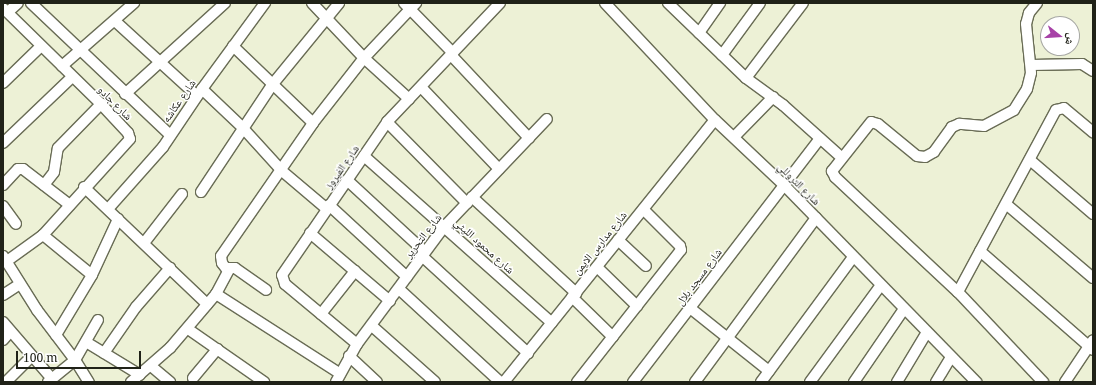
<!DOCTYPE html>
<html>
<head>
<meta charset="utf-8">
<style>
	body { margin:0 }
	#map { position:relative; width:1096px; height:385px; overflow:hidden; background:#edf1d6; font-family:"Noto Serif","Noto Naskh Arabic",serif }
	div>[style] { position:absolute }
	[style*='--x'] { left:calc(var(--x)*1px); top:calc(var(--y)*1px); width:calc(var(--w)*1px); rotate:calc(var(--a)*1deg) }
	.roads { filter:drop-shadow(1px 0 #696c55) drop-shadow(-1px 0 #696c55) drop-shadow(0 1px #696c55) drop-shadow(0 -1px #696c55) }
	.minor>* { height:10px; margin:-5px; padding:0 5px; transform-origin:5px; border-radius:5px; background:#fff }
	span { translate:-50% -50%; white-space:nowrap; text-align:center; line-height:1.15; -webkit-text-stroke:3px #fff; paint-order:stroke }
	.street-label { font-size:11px; color:#202218 }
	.frame { position:absolute; inset:0; border:4px solid #202218; pointer-events:none }
	.north { position:absolute; left:1040px; top:16px; width:40px; height:40px; box-sizing:border-box; background:#fff; border:1px solid #a6a7a3; border-radius:50%; rotate:107deg; font-size:11px; font-weight:700; line-height:16px; text-align:center; color:#202218 }
	.north::after { content:''; display:block; margin:auto; width:14px; height:18px; background:#a742a7; clip-path:polygon(50% 0,100% 100%,50% 72%,0 100%) }
	.scale { position:absolute; left:16px; top:351px; width:125px; height:18px; box-sizing:border-box; border:2px solid #202218; border-top:0; padding-left:5px; font-size:12px; line-height:14px; white-space:nowrap; color:#202218; -webkit-text-stroke:3px #fff; paint-order:stroke }
</style>
</head>
<body>
<div id="map">
	<div class="roads">
		<div class="minor">
			<i style="--x:31;--y:3;--w:192;--a:43.5"></i>
			<i style="--x:312;--y:3;--w:76;--a:46.6"></i>
			<i style="--x:364;--y:58;--w:61;--a:42.3"></i>
			<i style="--x:404;--y:3;--w:70;--a:45.6"></i>
			<i style="--x:605;--y:3;--w:161;--a:46.8"></i>
			<i style="--x:715;--y:120;--w:93;--a:43.3"></i>
			<i style="--x:783;--y:184;--w:277;--a:45.7"></i>
			<i style="--x:668;--y:3;--w:108;--a:43.9"></i>
			<i style="--x:746;--y:78;--w:46;--a:36.1"></i>
			<i style="--x:783;--y:105;--w:78;--a:41.9"></i>
			<i style="--x:1037;--y:3;--w:13;--a:129"></i>
			<i style="--x:1029;--y:13;--w:11;--a:105"></i>
			<i style="--x:1026;--y:24;--w:49;--a:84.2"></i>
			<i style="--x:1031;--y:73;--w:16;--a:104"></i>
			<i style="--x:1027;--y:89;--w:25;--a:122"></i>
			<i style="--x:1014;--y:110;--w:34;--a:152"></i>
			<i style="--x:984;--y:126;--w:25;--a:-175"></i>
			<i style="--x:959;--y:124;--w:8;--a:157"></i>
			<i style="--x:952;--y:127;--w:31;--a:126"></i>
			<i style="--x:934;--y:152;--w:10;--a:151"></i>
			<i style="--x:925;--y:157;--w:8;--a:-173"></i>
			<i style="--x:917;--y:156;--w:50;--a:-140.6"></i>
			<i style="--x:878;--y:124;--w:7;--a:-164"></i>
			<i style="--x:871;--y:122;--w:63;--a:128.5"></i>
			<i style="--x:832;--y:171;--w:7;--a:63"></i>
			<i style="--x:835;--y:177;--w:168;--a:43.1"></i>
			<i style="--x:958;--y:292;--w:124;--a:46.6"></i>
			<i style="--x:3;--y:8;--w:137;--a:44.4"></i>
			<i style="--x:101;--y:104;--w:40;--a:47"></i>
			<i style="--x:128;--y:133;--w:6;--a:72"></i>
			<i style="--x:130;--y:139;--w:130;--a:132.2"></i>
			<i style="--x:43;--y:235;--w:44;--a:144.2"></i>
			<i style="--x:8;--y:12;--w:13;--a:-42"></i>
			<i style="--x:115;--y:21;--w:111;--a:42.4"></i>
			<i style="--x:699;--y:33;--w:37;--a:-55"></i>
			<i style="--x:233;--y:46;--w:111;--a:43.9"></i>
			<i style="--x:451;--y:55;--w:114;--a:46.8"></i>
			<i style="--x:722;--y:55;--w:64;--a:-53.8"></i>
			<i style="--x:1031;--y:65;--w:51;--a:-1.1"></i>
			<i style="--x:1082;--y:64;--w:13;--a:32"></i>
			<i style="--x:62;--y:66;--w:96;--a:-41.2"></i>
			<i style="--x:746;--y:78;--w:94;--a:-52.8"></i>
			<i style="--x:3;--y:83;--w:53;--a:-44.2"></i>
			<i style="--x:421;--y:87;--w:113;--a:46.4"></i>
			<i style="--x:202;--y:89;--w:55;--a:43.5"></i>
			<i style="--x:242;--y:127;--w:59;--a:47.7"></i>
			<i style="--x:282;--y:171;--w:59;--a:40.2"></i>
			<i style="--x:125;--y:94;--w:135;--a:-42.3"></i>
			<i style="--x:387;--y:122;--w:114;--a:45.4"></i>
			<i style="--x:734;--y:137;--w:56;--a:-45.7"></i>
			<i style="--x:3;--y:143;--w:95;--a:-43.7"></i>
			<i style="--x:364;--y:156;--w:251;--a:41.6"></i>
			<i style="--x:1030;--y:160;--w:83;--a:40.6"></i>
			<i style="--x:347;--y:180;--w:106;--a:42.7"></i>
			<i style="--x:3;--y:185;--w:22;--a:-47"></i>
			<i style="--x:18;--y:169;--w:5;--a:0"></i>
			<i style="--x:23;--y:169;--w:59;--a:37.5"></i>
			<i style="--x:44;--y:185;--w:16;--a:-52"></i>
			<i style="--x:54;--y:172;--w:24;--a:-81"></i>
			<i style="--x:58;--y:148;--w:62;--a:-45.7"></i>
			<i style="--x:84;--y:187;--w:170;--a:43.6"></i>
			<i style="--x:201;--y:192;--w:128;--a:-56.4"></i>
			<i style="--x:272;--y:85;--w:106;--a:-50.7"></i>
			<i style="--x:472;--y:197;--w:142;--a:42.7"></i>
			<i style="--x:1006;--y:204;--w:114;--a:40.4"></i>
			<i style="--x:329;--y:205;--w:106;--a:42.7"></i>
			<i style="--x:3;--y:206;--w:22;--a:54"></i>
			<i style="--x:108;--y:209;--w:83;--a:-48.4"></i>
			<i style="--x:163;--y:147;--w:70;--a:-56.1"></i>
			<i style="--x:202;--y:89;--w:107;--a:-53.8"></i>
			<i style="--x:310;--y:233;--w:105;--a:40.4"></i>
			<i style="--x:43;--y:235;--w:63;--a:39.2"></i>
			<i style="--x:618;--y:240;--w:38;--a:43"></i>
			<i style="--x:144;--y:243;--w:62;--a:-52.2"></i>
			<i style="--x:980;--y:251;--w:150;--a:41.2"></i>
			<i style="--x:3;--y:256;--w:64;--a:57.8"></i>
			<i style="--x:37;--y:310;--w:63;--a:52.8"></i>
			<i style="--x:75;--y:360;--w:26;--a:58"></i>
			<i style="--x:422;--y:256;--w:144;--a:42.5"></i>
			<i style="--x:597;--y:267;--w:56;--a:44.3"></i>
			<i style="--x:227;--y:268;--w:8;--a:0"></i>
			<i style="--x:235;--y:268;--w:38;--a:35"></i>
			<i style="--x:399;--y:289;--w:137;--a:42.6"></i>
			<i style="--x:958;--y:292;--w:207;--a:-61.7"></i>
			<i style="--x:1056;--y:110;--w:8;--a:-14"></i>
			<i style="--x:1064;--y:108;--w:38;--a:40"></i>
			<i style="--x:216;--y:294;--w:146;--a:32.7"></i>
			<i style="--x:3;--y:295;--w:20;--a:-33"></i>
			<i style="--x:572;--y:297;--w:57;--a:44.3"></i>
			<i style="--x:690;--y:308;--w:101;--a:38.6"></i>
			<i style="--x:321;--y:314;--w:55;--a:-51.7"></i>
			<i style="--x:3;--y:322;--w:75;--a:49.3"></i>
			<i style="--x:372;--y:326;--w:84;--a:41.6"></i>
			<i style="--x:188;--y:329;--w:93;--a:34.9"></i>
			<i style="--x:56;--y:335;--w:70;--a:-59"></i>
			<i style="--x:92;--y:275;--w:62;--a:-65.1"></i>
			<i style="--x:3;--y:340;--w:11;--a:-49"></i>
			<i style="--x:86;--y:342;--w:63;--a:31.4"></i>
			<i style="--x:357;--y:344;--w:94;--a:-140.2"></i>
			<i style="--x:285;--y:284;--w:9;--a:-108"></i>
			<i style="--x:282;--y:275;--w:186;--a:-55.5"></i>
			<i style="--x:387;--y:122;--w:164;--a:-46.5"></i>
			<i style="--x:104;--y:353;--w:56;--a:-55.2"></i>
			<i style="--x:136;--y:307;--w:52;--a:-48.9"></i>
			<i style="--x:349;--y:356;--w:38;--a:43"></i>
			<i style="--x:151;--y:366;--w:25;--a:40"></i>
			<i style="--x:193;--y:378;--w:38;--a:-50"></i>
			<i style="--x:6;--y:382;--w:35;--a:-45"></i>
			<i style="--x:48;--y:382;--w:35;--a:-39"></i>
			<i style="--x:75;--y:360;--w:46;--a:-60.1"></i>
			<i style="--x:131;--y:382;--w:52;--a:-41.1"></i>
			<i style="--x:170;--y:348;--w:71;--a:-49.6"></i>
			<i style="--x:216;--y:294;--w:26;--a:-62"></i>
			<i style="--x:228;--y:271;--w:10;--a:-127"></i>
			<i style="--x:222;--y:263;--w:7;--a:-98"></i>
			<i style="--x:221;--y:256;--w:162;--a:-55.3"></i>
			<i style="--x:313;--y:123;--w:83;--a:-51.9"></i>
			<i style="--x:364;--y:58;--w:76;--a:-46.6"></i>
			<i style="--x:336;--y:382;--w:43;--a:-61.1"></i>
			<i style="--x:357;--y:344;--w:146;--a:-53.4"></i>
			<i style="--x:444;--y:227;--w:149;--a:-46.4"></i>
			<i style="--x:504;--y:382;--w:336;--a:-51.2"></i>
			<i style="--x:577;--y:382;--w:168;--a:-51.8"></i>
			<i style="--x:681;--y:250;--w:4;--a:-104"></i>
			<i style="--x:680;--y:246;--w:52;--a:-135"></i>
			<i style="--x:633;--y:382;--w:307;--a:-52.5"></i>
			<i style="--x:695;--y:382;--w:204;--a:-53.6"></i>
			<i style="--x:761;--y:382;--w:155;--a:-53.6"></i>
			<i style="--x:810;--y:382;--w:120;--a:-53.8"></i>
			<i style="--x:854;--y:382;--w:88;--a:-55.6"></i>
			<i style="--x:897;--y:382;--w:58;--a:-59"></i>
			<i style="--x:936;--y:382;--w:29;--a:-59"></i>
			<i style="--x:1065;--y:382;--w:50;--a:-56.3"></i>
		</div>
	</div>
	<div class="street-label">
		<span style="left:179px;top:101px;rotate:-55deg">شارع عكاشه</span>
		<span style="left:115px;top:103px;rotate:45deg">شارع جادو</span>
		<span style="left:342px;top:167px;rotate:-55deg">شارع الفيروز</span>
		<span style="left:799px;top:184px;rotate:45deg">شارع التروللي</span>
		<span style="left:423px;top:236px;rotate:-52deg">شارع التحرير</span>
		<span style="left:600px;top:243px;rotate:-51deg">شارع مدارس الايمن</span>
		<span style="left:484px;top:246px;rotate:42deg">شارع محمود الليثي</span>
		<span style="left:699px;top:277px;rotate:-53deg">شارع مسجد بلال</span>
	</div>
	<div class="frame"></div>
	<div class="north">ش</div>
	<div class="scale">100 m</div>
</div>
</body>
</html>
